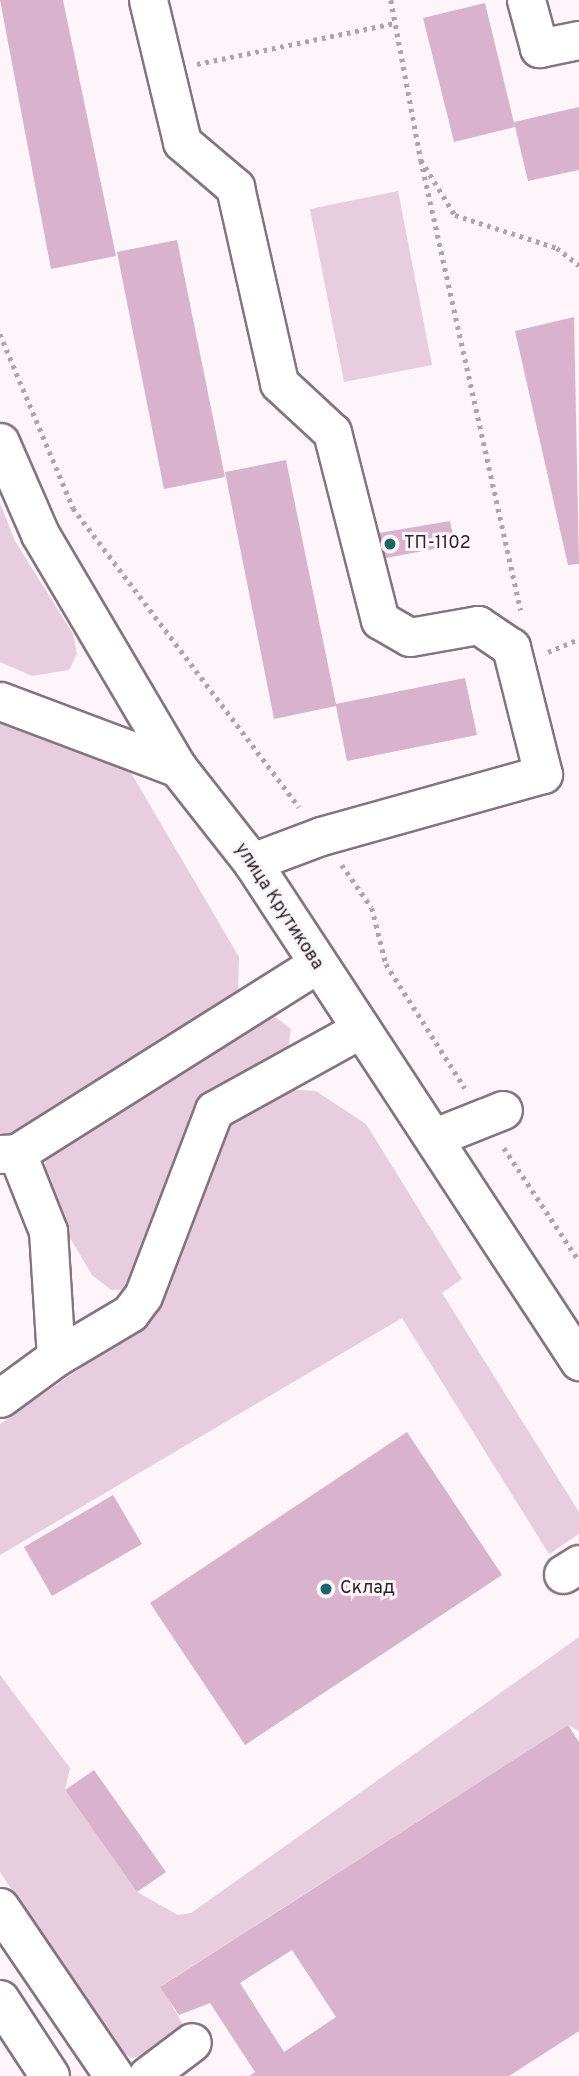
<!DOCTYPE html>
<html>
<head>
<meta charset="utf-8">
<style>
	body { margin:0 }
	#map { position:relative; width:579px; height:2076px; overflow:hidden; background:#fdf5fa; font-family:Overpass,sans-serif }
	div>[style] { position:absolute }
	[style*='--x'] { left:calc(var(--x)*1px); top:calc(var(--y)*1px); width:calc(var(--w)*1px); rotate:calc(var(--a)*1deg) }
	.green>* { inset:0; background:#e7cdde }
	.building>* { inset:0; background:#d9b2cd }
	.path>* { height:4.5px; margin-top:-2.25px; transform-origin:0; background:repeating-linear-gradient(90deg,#aca4a9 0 3.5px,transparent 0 8.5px) }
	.roads { filter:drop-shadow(2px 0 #857480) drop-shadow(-2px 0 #857480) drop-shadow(0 2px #857480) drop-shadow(0 -2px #857480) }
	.minor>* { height:37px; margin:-18.5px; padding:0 18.5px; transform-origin:18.5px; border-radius:18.5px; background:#fff }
	.major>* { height:38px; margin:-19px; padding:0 19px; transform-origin:19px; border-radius:19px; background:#fff }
	.dots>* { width:19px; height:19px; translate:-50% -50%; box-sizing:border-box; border:4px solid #fdf5fa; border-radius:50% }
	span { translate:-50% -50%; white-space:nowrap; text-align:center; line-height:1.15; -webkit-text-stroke:6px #fdf5fa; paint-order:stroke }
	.poi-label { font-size:18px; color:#282126 }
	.left { translate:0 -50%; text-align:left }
	.street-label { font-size:18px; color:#282126 }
</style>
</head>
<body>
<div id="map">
	<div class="green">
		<i style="clip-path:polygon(398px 191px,432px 365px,344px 382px,310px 209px)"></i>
		<i style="clip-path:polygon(0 503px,15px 541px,73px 634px,77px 654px,69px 670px,32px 676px,0 662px)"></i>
		<i style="clip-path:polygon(0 713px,127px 766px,239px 957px,238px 991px,229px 1007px,21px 1135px,0 1133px)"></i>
		<i style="clip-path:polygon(270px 1013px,291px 1029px,288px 1051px,212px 1092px,132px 1289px,111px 1290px,92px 1275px,60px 1221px,43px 1170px,50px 1150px)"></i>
		<i style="clip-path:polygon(286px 1089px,316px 1091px,366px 1124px,462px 1279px,442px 1293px,579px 1512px,579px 1534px,549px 1554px,402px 1318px,0 1555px,0 1424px,135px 1330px,226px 1122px)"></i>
		<i style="clip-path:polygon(579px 1637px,579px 1731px,568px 1725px,161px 1986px,186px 2030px,150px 2054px,131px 2058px,116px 2047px,0 1872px,0 1675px,70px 1768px,65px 1790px,137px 1892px,178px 1915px,191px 1913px)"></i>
	</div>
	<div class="building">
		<i style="clip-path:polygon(0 0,63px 0,116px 256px,51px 269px)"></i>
		<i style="clip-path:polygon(485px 3px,515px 127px,454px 142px,423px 18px)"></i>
		<i style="clip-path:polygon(579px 107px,579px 170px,528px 181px,514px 122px)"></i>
		<i style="clip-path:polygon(177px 240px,225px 477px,164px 489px,117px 252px)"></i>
		<i style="clip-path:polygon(574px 317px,579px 564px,568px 565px,515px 331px)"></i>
		<i style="clip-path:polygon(286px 460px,336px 704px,465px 678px,477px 735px,347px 761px,336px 706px,274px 719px,225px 472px)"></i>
		<i style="clip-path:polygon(450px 521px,455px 545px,386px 558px,379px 533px)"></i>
		<i style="clip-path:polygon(407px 1432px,502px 1575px,245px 1745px,150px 1603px)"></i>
		<i style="clip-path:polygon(113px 1495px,142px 1544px,52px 1596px,24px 1547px)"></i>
		<i style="clip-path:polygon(evenodd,568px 1725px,579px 1742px,579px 2031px,509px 2076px,249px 2076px,255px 2072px,210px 2003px,179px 2015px,160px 1987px,568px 1725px,292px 1950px,336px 2017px,284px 2052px,240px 1983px,292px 1950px)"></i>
		<i style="clip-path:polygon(94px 1770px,166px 1872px,137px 1892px,65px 1790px)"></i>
	</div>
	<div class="path">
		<i style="--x:391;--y:0;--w:163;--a:79.4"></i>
		<i style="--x:421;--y:160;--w:65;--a:58.3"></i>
		<i style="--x:455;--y:215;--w:107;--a:17.9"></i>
		<i style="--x:557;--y:248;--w:28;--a:38"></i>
		<i style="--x:197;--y:64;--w:202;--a:-11.7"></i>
		<i style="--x:421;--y:160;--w:461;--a:77.5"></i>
		<i style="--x:0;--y:334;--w:189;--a:67.2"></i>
		<i style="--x:73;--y:508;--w:375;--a:52.9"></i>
		<i style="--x:548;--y:652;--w:34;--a:-23"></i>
		<i style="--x:342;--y:865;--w:52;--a:55.1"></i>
		<i style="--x:372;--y:908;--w:58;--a:76"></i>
		<i style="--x:386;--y:964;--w:147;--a:57.5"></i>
		<i style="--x:504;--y:1148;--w:136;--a:56.4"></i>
	</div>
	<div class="roads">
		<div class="minor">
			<i style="--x:148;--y:0;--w:146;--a:76.5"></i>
			<i style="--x:182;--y:142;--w:70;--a:40.3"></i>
			<i style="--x:235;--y:187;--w:201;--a:77.3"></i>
			<i style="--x:279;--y:383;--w:72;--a:42.8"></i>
			<i style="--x:332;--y:432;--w:194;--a:75.7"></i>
			<i style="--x:380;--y:620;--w:34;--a:30"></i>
			<i style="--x:410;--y:637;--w:69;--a:-10"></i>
			<i style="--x:478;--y:625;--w:40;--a:34"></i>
			<i style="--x:511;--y:647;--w:131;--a:75.9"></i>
			<i style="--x:543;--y:774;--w:230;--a:164.4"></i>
			<i style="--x:321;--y:836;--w:74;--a:159.4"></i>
			<i style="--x:526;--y:0;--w:50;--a:74.8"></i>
			<i style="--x:539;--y:48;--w:41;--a:-11.3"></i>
			<i style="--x:0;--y:442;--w:100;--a:66.5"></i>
			<i style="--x:40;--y:534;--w:272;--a:59.5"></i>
			<i style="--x:178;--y:768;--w:120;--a:51.8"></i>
			<i style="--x:252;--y:862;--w:597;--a:56.76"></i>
			<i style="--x:0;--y:701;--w:190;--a:20.6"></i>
			<i style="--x:435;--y:1137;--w:73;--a:-21.7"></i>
			<i style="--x:17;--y:1153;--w:353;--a:-32.2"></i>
			<i style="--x:0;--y:1154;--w:17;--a:-3"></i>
			<i style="--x:17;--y:1153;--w:84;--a:68.3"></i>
			<i style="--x:48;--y:1231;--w:126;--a:86.4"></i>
			<i style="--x:56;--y:1357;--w:69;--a:143.8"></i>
			<i style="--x:56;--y:1357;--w:86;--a:-30.7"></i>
			<i style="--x:130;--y:1313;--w:21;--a:-53"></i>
			<i style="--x:143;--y:1296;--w:199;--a:-69.1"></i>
			<i style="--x:214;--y:1110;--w:168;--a:-28.9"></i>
			<i style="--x:563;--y:1574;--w:19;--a:-32"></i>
			<i style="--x:147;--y:2076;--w:56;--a:-37.1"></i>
		</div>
		<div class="major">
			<i style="--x:0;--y:1908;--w:203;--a:55.8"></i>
			<i style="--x:0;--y:2000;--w:91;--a:56.7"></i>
		</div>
	</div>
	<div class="dots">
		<i style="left:390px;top:544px;background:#196664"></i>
		<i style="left:326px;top:1589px;background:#196664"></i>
	</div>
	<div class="poi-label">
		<span class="left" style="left:404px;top:544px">ТП-1102</span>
		<span class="left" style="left:340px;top:1589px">Склад</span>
	</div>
	<div class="street-label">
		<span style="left:278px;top:907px;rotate:57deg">улица Крутикова</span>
	</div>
</div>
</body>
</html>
